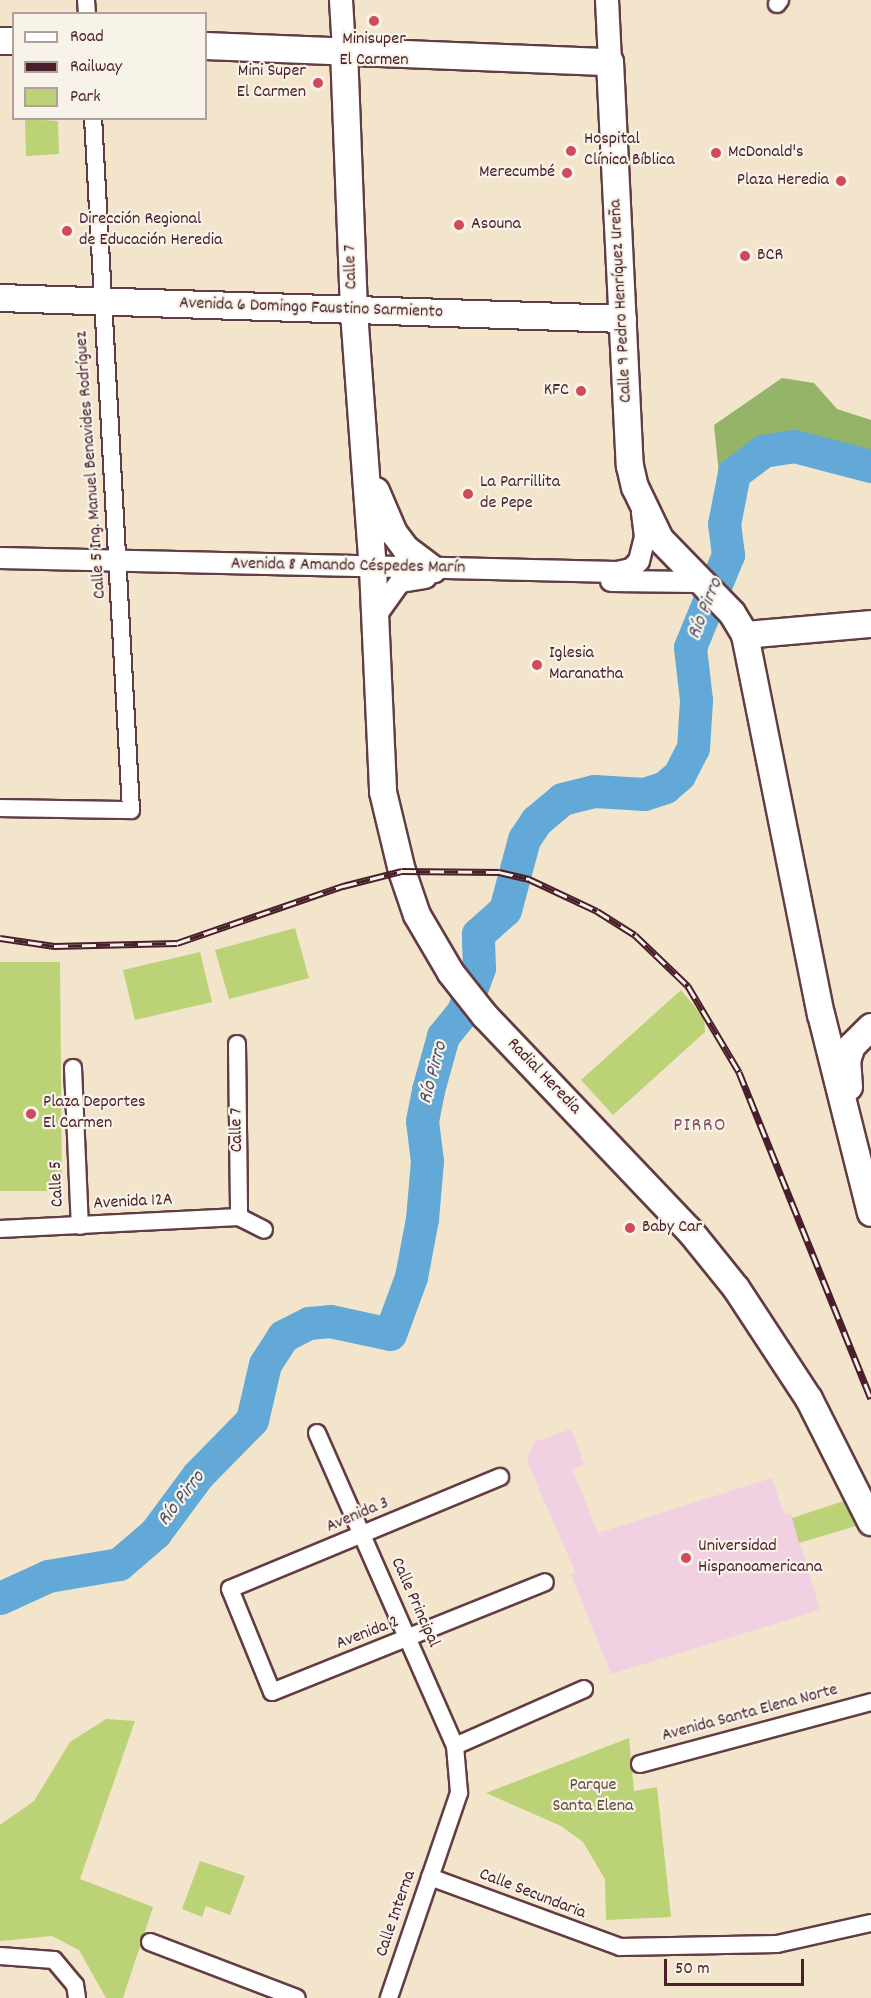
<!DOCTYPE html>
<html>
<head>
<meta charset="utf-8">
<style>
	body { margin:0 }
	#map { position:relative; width:871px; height:1998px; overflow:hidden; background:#f2e5cc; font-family:Dekko,sans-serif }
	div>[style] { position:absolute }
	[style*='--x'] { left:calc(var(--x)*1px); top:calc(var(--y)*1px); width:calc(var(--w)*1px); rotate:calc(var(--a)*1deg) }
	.built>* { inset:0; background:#f1d0e2 }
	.green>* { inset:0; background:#bbd276 }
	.forest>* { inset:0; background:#94b467 }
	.river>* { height:33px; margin:-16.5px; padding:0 16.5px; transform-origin:16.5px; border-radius:16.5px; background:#62a9d8 }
	.roads { filter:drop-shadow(2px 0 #633d43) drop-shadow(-2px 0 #633d43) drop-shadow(0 2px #633d43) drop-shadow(0 -2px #633d43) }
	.minor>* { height:16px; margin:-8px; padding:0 8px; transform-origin:8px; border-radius:8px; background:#fff }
	.tertiary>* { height:20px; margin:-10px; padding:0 10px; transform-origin:10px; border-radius:10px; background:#fff }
	.secondary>* { height:22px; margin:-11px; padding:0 11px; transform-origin:11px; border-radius:11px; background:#fff }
	.primary>* { height:26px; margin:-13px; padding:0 13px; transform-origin:13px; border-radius:13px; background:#fff }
	.rail>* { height:7px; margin-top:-3.5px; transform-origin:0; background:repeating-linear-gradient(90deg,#f7f3e8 0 14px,#4a1f2b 0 28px); box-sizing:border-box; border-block:2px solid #4a1f2b }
	.dots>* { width:16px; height:16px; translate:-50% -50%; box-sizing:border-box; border:3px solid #f7f3e8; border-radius:50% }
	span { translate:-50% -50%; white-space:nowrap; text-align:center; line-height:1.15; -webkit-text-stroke:4.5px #f7f3e8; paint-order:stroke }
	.poi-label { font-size:18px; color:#4a1f2b }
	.right { translate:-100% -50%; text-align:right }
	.left { translate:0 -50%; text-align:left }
	.street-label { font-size:18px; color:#4a1f2b }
	.park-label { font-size:18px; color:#664c3e }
	.water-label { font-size:20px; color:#524f68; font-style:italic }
	.neighbourhood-label { font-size:20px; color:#835062; letter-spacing:1.5px }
	.legend { position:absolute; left:12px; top:12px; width:195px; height:108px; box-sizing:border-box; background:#f7f3e8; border:2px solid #b29e9c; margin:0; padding:8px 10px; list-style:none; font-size:18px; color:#4a1f2b }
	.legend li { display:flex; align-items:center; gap:12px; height:30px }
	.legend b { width:30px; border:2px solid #b29e9c }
	.scale { position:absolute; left:664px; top:1959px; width:140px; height:27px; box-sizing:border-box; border:3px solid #4a1f2b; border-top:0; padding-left:8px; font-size:18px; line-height:21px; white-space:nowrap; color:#4a1f2b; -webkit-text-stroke:4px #f7f3e8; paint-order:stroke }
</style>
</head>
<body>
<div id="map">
	<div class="built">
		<i style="clip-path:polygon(571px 1429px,584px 1464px,572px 1469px,598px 1533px,772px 1478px,784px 1514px,791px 1512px,820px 1610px,611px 1674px,571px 1575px,575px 1572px,527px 1461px,534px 1442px)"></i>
	</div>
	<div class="green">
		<i style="clip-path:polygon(25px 119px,58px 121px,59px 154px,26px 156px)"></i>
		<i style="clip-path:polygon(295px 928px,309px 978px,229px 999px,215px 950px)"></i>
		<i style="clip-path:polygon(200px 952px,212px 1002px,135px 1020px,123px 970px)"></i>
		<i style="clip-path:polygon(0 962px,60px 962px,62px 1191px,0 1191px)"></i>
		<i style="clip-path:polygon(681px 990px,704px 1018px,705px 1032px,613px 1115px,581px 1080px)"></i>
		<i style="clip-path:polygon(847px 1500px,856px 1526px,799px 1543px,792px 1518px)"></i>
		<i style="clip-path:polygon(106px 1719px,135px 1721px,80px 1879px,153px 1907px,123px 1998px,106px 1998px,79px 1950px,52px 1936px,0 1941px,0 1825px,34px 1801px,70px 1742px)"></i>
		<i style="clip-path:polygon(629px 1738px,634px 1791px,657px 1787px,671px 1917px,606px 1920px,605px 1879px,583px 1842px,561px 1826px,486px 1793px)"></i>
		<i style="clip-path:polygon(200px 1861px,245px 1876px,230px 1915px,206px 1906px,202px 1917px,182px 1909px)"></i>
	</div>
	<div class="forest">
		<i style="clip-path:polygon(782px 378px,814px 383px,837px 409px,871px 420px,871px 466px,794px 446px,763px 451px,734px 473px,724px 524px,714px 425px)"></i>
	</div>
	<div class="river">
		<i style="--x:0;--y:1598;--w:53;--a:-24.6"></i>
		<i style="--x:48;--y:1576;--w:72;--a:-9.6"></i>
		<i style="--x:119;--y:1564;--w:48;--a:-40.7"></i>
		<i style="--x:155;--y:1533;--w:72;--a:-53.4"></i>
		<i style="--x:198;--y:1475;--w:77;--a:-45.5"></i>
		<i style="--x:252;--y:1420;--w:57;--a:-76.9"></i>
		<i style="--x:265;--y:1364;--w:33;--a:-57"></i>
		<i style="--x:283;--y:1336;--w:29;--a:-27"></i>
		<i style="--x:309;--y:1323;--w:21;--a:-5"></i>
		<i style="--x:330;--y:1321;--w:61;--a:12.2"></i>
		<i style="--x:390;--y:1334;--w:61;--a:-69.8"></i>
		<i style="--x:411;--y:1277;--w:59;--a:-79.3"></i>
		<i style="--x:422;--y:1219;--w:58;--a:-85.1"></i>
		<i style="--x:427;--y:1161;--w:40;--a:-97.1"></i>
		<i style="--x:422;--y:1121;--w:32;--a:-79"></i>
		<i style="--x:428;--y:1090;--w:56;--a:-74.5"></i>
		<i style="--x:443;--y:1036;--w:32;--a:-51"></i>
		<i style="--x:463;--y:1011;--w:46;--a:-69.6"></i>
		<i style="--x:479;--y:968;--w:34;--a:-92"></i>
		<i style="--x:478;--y:934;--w:36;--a:-42"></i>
		<i style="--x:505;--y:910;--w:73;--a:-75"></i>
		<i style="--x:524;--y:839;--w:22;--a:-56"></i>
		<i style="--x:536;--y:821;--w:34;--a:-40"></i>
		<i style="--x:562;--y:799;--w:33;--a:-14"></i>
		<i style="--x:594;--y:791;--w:50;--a:3.4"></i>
		<i style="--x:644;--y:794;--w:22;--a:-18"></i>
		<i style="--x:665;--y:787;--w:18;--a:-41"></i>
		<i style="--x:679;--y:775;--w:30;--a:-63"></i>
		<i style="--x:693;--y:748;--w:48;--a:-86.4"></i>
		<i style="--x:696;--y:700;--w:53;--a:-96.5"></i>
		<i style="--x:690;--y:647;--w:100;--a:-67.6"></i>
		<i style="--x:728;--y:555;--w:31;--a:-97"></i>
		<i style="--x:724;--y:524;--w:52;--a:-78.9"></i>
		<i style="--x:734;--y:473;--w:36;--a:-37"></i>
		<i style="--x:763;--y:451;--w:31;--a:-9"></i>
		<i style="--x:794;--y:446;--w:80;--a:14.6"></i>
	</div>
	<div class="roads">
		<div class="minor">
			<i style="--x:86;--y:0;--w:14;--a:86"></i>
			<i style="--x:777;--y:4;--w:5;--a:-53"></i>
			<i style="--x:0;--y:808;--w:131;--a:0.9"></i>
			<i style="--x:131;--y:810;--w:693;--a:-93.14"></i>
			<i style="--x:237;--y:1044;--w:173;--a:89.3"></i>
			<i style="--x:73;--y:1068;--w:158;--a:87.5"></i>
			<i style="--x:0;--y:1229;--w:239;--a:-2.9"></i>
			<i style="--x:239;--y:1217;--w:28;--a:27"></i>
			<i style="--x:317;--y:1433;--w:342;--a:66.2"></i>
			<i style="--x:455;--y:1746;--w:47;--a:85.1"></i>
			<i style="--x:459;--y:1793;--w:217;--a:108.9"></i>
			<i style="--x:500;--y:1477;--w:292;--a:157.5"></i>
			<i style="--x:230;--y:1589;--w:111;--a:67.8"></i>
			<i style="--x:272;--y:1692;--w:294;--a:-21.9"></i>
			<i style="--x:455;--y:1746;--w:141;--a:-23.8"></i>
			<i style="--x:640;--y:1764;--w:239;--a:-15"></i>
			<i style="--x:430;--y:1877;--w:202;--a:20.2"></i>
			<i style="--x:620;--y:1947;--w:157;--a:-1.1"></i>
			<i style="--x:777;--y:1944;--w:96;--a:-12.6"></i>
			<i style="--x:150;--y:1942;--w:157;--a:20.9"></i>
			<i style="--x:0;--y:1956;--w:54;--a:4.2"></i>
			<i style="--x:54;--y:1960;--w:33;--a:50"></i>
			<i style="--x:75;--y:1985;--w:13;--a:81"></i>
		</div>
		<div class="tertiary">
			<i style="--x:0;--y:558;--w:617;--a:1.3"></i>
			<i style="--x:617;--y:572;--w:14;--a:-12"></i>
			<i style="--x:631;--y:569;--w:11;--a:-45"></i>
			<i style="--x:639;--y:561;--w:25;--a:-76"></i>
			<i style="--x:645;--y:537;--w:26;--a:-97"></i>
			<i style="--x:611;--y:581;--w:87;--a:0.7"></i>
			<i style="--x:375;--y:617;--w:43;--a:-54.5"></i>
			<i style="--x:400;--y:582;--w:26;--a:-9"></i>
		</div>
		<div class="secondary">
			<i style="--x:341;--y:0;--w:50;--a:86.6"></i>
			<i style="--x:607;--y:0;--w:62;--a:87.2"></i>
		</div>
		<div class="primary">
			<i style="--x:0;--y:41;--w:14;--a:0"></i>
			<i style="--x:206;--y:46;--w:404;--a:2.3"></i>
			<i style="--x:610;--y:62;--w:404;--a:87.2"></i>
			<i style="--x:630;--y:466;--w:22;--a:77"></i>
			<i style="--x:635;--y:487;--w:58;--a:64.3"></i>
			<i style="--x:660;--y:539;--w:103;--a:45.8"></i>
			<i style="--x:732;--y:613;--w:26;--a:59"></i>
			<i style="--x:745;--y:635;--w:387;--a:78.7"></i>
			<i style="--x:821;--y:1014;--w:205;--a:75.9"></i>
			<i style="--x:344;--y:50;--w:262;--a:87.8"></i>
			<i style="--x:354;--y:312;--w:258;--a:85.8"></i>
			<i style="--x:373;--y:569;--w:223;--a:87.4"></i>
			<i style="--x:383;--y:792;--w:81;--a:76.5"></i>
			<i style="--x:402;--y:871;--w:46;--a:71.2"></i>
			<i style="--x:417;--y:915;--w:67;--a:59.6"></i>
			<i style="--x:451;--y:973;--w:55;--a:51.7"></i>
			<i style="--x:485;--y:1016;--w:297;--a:46.4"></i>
			<i style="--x:690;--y:1231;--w:73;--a:51.1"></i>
			<i style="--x:736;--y:1288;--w:133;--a:56.7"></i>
			<i style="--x:809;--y:1399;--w:138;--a:63.2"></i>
			<i style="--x:0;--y:298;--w:623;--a:1.93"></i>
			<i style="--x:376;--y:491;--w:46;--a:66.8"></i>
			<i style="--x:394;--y:533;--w:20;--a:53"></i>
			<i style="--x:406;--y:549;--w:34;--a:37"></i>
			<i style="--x:745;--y:635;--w:126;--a:-5"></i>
			<i style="--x:849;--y:1087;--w:26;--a:-94"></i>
			<i style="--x:847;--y:1061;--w:16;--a:-72"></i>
			<i style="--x:852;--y:1046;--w:27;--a:-45"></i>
		</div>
	</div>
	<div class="rail">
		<i style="--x:0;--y:938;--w:55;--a:8.4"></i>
		<i style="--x:54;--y:946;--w:123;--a:-1.4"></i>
		<i style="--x:177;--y:943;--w:176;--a:-19"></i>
		<i style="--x:343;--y:886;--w:61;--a:-14.3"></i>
		<i style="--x:402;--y:871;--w:97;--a:0.6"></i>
		<i style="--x:499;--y:872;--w:31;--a:13"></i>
		<i style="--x:529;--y:879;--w:75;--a:25.2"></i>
		<i style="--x:597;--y:911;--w:45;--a:32.3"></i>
		<i style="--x:635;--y:935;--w:74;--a:43.9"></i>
		<i style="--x:688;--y:986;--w:100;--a:59.3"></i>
		<i style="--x:739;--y:1072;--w:352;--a:68"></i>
	</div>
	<div class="dots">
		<i style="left:374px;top:21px;background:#d1495b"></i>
		<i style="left:318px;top:83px;background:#d1495b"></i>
		<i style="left:571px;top:151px;background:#d1495b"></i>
		<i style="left:716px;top:153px;background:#d1495b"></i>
		<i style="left:567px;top:173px;background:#d1495b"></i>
		<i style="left:841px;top:181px;background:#d1495b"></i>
		<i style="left:459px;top:225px;background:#d1495b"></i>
		<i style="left:67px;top:231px;background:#d1495b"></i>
		<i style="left:745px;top:256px;background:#d1495b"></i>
		<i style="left:581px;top:391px;background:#d1495b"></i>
		<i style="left:468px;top:494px;background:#d1495b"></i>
		<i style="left:537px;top:665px;background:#d1495b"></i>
		<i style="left:31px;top:1114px;background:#d1495b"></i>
		<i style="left:630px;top:1228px;background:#d1495b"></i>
		<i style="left:686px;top:1558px;background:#d1495b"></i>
	</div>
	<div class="poi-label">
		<span style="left:374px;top:51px">Minisuper<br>El Carmen</span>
		<span class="right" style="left:306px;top:83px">Mini Super<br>El Carmen</span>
		<span class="left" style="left:584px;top:151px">Hospital<br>Clínica Bíblica</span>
		<span class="left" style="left:728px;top:153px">McDonald's</span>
		<span class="right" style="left:555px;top:173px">Merecumbé</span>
		<span class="right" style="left:829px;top:181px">Plaza Heredia</span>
		<span class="left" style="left:79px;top:231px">Dirección Regional<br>de Educación Heredia</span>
		<span class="left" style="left:471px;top:225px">Asouna</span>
		<span class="left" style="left:757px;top:256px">BCR</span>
		<span class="right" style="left:569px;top:391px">KFC</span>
		<span class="left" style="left:480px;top:494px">La Parrillita<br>de Pepe</span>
		<span class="left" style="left:549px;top:665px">Iglesia<br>Maranatha</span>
		<span class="left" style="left:43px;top:1114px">Plaza Deportes<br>El Carmen</span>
		<span class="left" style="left:642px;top:1228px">Baby Car</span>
		<span class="left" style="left:698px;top:1558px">Universidad<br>Hispanoamericana</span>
	</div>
	<div class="street-label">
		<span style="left:352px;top:267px;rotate:-92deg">Calle 7</span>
		<span style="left:622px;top:301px;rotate:-93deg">Calle 9 Pedro Henríquez Ureña</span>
		<span style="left:311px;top:309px;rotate:2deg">Avenida 6 Domingo Faustino Sarmiento</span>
		<span style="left:92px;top:465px;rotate:-94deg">Calle 5 Ing. Manuel Benavides Rodríguez</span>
		<span style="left:348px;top:567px;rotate:1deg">Avenida 8 Amando Céspedes Marín</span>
		<span style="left:543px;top:1077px;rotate:46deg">Radial Heredia</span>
		<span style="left:238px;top:1130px;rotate:-91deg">Calle 7</span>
		<span style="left:58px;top:1184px;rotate:-93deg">Calle 5</span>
		<span style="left:133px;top:1203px;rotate:-3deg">Avenida 12A</span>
		<span style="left:358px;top:1516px;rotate:-23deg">Avenida 3</span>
		<span style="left:414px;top:1603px;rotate:66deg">Calle Principal</span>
		<span style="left:368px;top:1634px;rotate:-21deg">Avenida 2</span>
		<span style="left:750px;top:1714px;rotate:-15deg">Avenida Santa Elena Norte</span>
		<span style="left:532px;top:1895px;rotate:21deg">Calle Secundaria</span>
		<span style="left:397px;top:1914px;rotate:-71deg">Calle Interna</span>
	</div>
	<div class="park-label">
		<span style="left:593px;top:1797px">Parque<br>Santa Elena</span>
	</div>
	<div class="water-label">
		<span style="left:706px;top:609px;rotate:-68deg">Río Pirro</span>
		<span style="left:434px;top:1073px;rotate:-75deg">Río Pirro</span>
		<span style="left:182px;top:1499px;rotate:-52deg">Río Pirro</span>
	</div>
	<div class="neighbourhood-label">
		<span style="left:700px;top:1126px">PIRRO</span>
	</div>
	<ul class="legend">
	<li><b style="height:8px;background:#fff"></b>Road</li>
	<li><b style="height:8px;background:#4a1f2b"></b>Railway</li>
	<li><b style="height:16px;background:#bbd276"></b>Park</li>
	</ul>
	<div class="scale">50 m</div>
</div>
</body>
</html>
